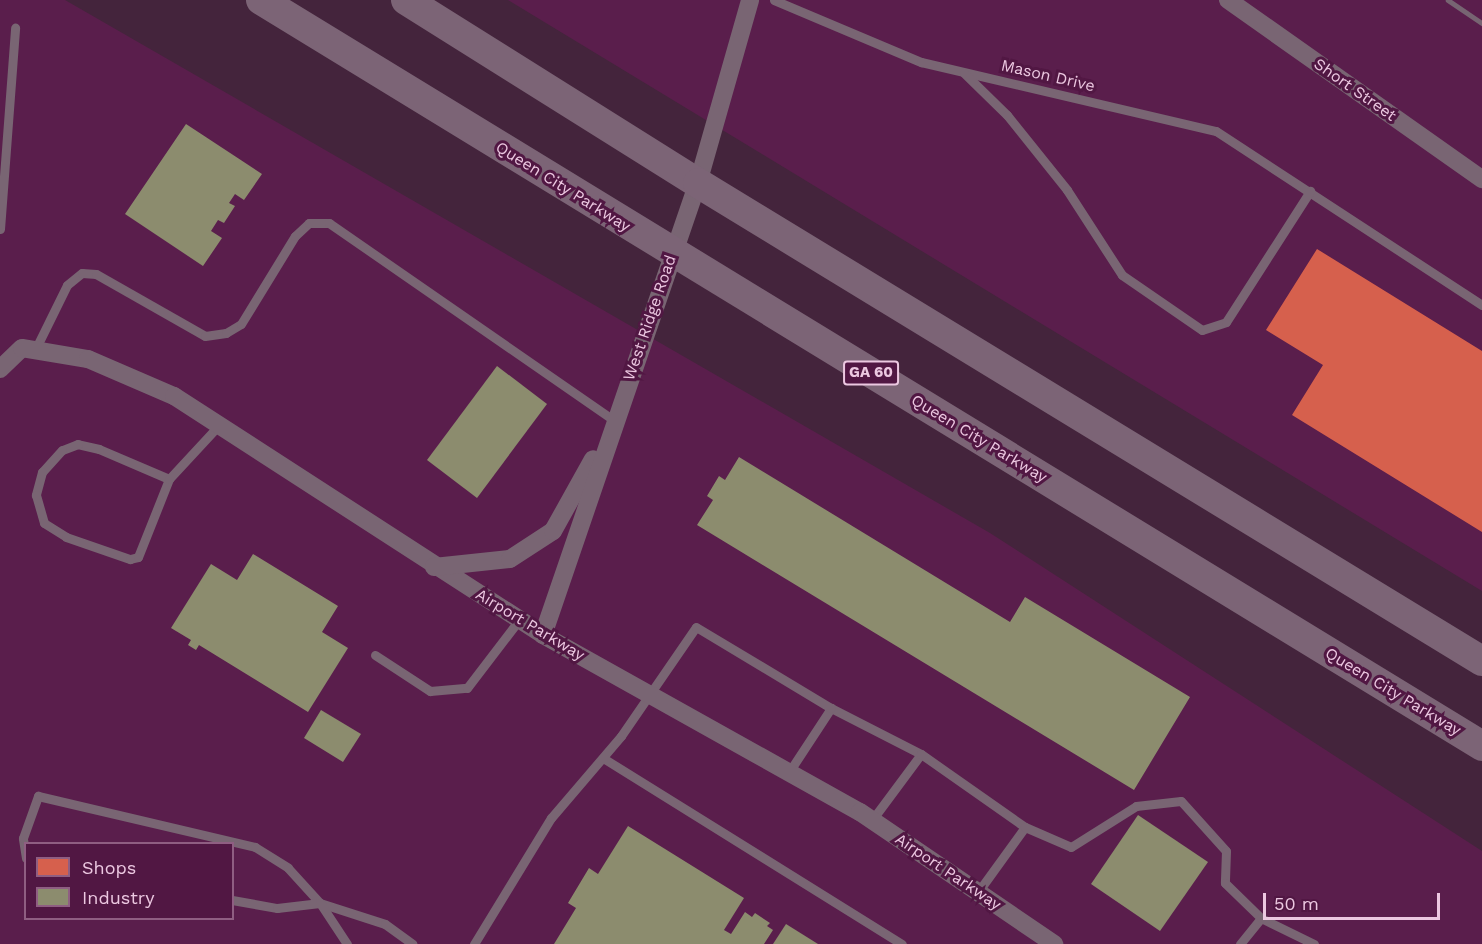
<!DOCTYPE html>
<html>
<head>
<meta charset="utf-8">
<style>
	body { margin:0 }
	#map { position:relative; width:1482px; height:944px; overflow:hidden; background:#44243c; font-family:"Work Sans",sans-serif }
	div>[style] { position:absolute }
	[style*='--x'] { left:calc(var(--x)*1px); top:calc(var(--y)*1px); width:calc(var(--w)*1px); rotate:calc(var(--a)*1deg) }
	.built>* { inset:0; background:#5a1e4c }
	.shops>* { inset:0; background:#d6604d }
	.industry>* { inset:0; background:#8c8c6e }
	.service>* { height:9px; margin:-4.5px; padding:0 4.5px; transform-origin:4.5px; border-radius:4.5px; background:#796573 }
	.minor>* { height:18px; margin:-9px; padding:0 9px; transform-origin:9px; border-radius:9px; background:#796573 }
	.primary>* { height:30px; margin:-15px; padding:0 15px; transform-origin:15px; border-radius:15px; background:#7c6476 }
	.rail>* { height:4.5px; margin:-2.25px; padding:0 2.25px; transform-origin:2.25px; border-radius:2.25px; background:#776472 }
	span { translate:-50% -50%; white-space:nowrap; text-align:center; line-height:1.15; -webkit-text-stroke:6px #511743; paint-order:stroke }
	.shield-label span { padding:2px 4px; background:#511743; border:2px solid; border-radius:4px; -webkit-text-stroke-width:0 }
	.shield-label { font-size:15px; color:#ecc8e1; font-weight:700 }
	.street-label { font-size:16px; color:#ecc8e1 }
	.legend { position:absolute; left:24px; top:842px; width:210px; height:78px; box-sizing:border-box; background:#511743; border:2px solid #8f5e82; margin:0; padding:8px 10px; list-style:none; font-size:18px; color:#ecc8e1 }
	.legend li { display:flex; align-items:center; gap:12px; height:30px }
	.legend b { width:30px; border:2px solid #8f5e82 }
	.scale { position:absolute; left:1263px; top:893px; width:177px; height:27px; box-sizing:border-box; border:3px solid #ecc8e1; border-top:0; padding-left:8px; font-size:18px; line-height:21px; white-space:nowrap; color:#ecc8e1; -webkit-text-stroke:4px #511743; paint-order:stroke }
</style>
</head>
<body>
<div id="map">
	<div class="built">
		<i style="clip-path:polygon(evenodd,0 0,65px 0,990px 533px,1482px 851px,1482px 944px,0 944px,0 0,26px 844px,232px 844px,232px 918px,26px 918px,26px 844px)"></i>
		<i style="clip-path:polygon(508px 0,1482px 0,1482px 591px)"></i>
	</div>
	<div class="shops">
		<i style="clip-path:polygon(1317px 249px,1482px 351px,1482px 532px,1292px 415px,1323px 365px,1266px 330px)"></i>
	</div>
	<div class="industry">
		<i style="clip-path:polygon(186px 124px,262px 174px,244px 200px,235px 194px,229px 203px,235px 206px,224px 223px,218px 220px,211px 231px,222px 238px,203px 266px,125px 214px)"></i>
		<i style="clip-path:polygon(497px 366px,547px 404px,477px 498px,427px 460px)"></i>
		<i style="clip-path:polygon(739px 457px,1010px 622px,1025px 597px,1190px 697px,1134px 790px,697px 525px,713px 500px,707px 496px,719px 476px,725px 480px)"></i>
		<i style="clip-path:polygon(253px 554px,338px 606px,322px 632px,348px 648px,308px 712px,199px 645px,196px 650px,188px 645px,191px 640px,171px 628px,211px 564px,237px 580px)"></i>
		<i style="clip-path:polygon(321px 710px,361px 734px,343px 762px,304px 738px)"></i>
		<i style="clip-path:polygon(1138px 815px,1208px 862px,1160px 931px,1091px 884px)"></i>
		<i style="clip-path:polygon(628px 826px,744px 898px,724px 930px,731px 934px,745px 912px,752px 917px,755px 913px,770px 923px,767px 926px,773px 930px,764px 944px,554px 944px,576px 908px,568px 903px,589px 868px,598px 874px)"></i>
		<i style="clip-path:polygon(786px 924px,818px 944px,773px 944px)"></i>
	</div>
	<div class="service">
		<i style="--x:774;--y:0;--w:160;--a:22.9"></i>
		<i style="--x:921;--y:62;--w:303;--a:13.2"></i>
		<i style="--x:1216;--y:131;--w:318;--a:33.2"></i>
		<i style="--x:964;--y:73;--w:60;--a:44.3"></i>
		<i style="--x:1007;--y:115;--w:96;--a:51.3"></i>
		<i style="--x:1067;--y:190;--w:101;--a:57.1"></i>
		<i style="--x:1122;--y:275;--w:97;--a:34.5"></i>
		<i style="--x:1202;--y:330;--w:25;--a:-18"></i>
		<i style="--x:1226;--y:322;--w:156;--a:-57.3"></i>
		<i style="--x:0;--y:229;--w:202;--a:-85.7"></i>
		<i style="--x:35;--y:350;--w:72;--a:-63.8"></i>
		<i style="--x:67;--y:285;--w:19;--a:-39"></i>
		<i style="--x:82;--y:273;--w:14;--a:4"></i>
		<i style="--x:96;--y:274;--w:125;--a:29.6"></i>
		<i style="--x:205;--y:336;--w:21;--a:-8"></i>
		<i style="--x:226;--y:333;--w:17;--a:-31"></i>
		<i style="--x:241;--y:324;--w:103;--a:-58.5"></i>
		<i style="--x:295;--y:236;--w:19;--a:-43"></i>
		<i style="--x:309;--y:223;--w:20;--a:0"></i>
		<i style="--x:329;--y:223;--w:348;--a:34.7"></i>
		<i style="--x:169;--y:479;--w:76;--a:-156.8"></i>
		<i style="--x:99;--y:449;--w:22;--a:-167"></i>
		<i style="--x:78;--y:444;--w:17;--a:159"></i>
		<i style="--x:62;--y:450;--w:30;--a:132"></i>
		<i style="--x:42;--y:472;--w:24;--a:105"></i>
		<i style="--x:36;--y:495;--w:29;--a:74"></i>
		<i style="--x:44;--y:523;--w:26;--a:32"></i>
		<i style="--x:66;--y:537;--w:68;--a:19"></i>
		<i style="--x:130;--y:559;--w:8;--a:-14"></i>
		<i style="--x:138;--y:557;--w:84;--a:-68.3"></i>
		<i style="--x:169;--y:479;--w:74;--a:-47.2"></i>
		<i style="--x:375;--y:655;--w:66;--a:33.2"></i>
		<i style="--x:430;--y:691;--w:37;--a:-5"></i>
		<i style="--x:467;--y:688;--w:86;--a:-52.6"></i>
		<i style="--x:603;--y:758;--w:352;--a:31.9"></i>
		<i style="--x:789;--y:772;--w:77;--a:-56.7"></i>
		<i style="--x:831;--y:708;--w:101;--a:27.1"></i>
		<i style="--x:872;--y:820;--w:82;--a:-53.4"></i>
		<i style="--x:921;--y:754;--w:127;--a:35.1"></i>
		<i style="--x:26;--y:858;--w:20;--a:-99"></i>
		<i style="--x:23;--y:838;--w:45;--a:-70.3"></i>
		<i style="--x:38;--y:796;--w:223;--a:13.2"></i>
		<i style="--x:255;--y:847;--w:39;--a:32"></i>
		<i style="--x:288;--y:868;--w:47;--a:47.6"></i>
		<i style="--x:320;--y:903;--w:68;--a:17.9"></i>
		<i style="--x:385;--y:924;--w:34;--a:36"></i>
		<i style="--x:978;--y:892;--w:80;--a:-54.1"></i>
		<i style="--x:1025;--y:827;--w:50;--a:23.5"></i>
		<i style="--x:1071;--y:847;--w:77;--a:-32.2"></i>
		<i style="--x:1136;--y:806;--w:45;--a:-6.3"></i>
		<i style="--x:1181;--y:801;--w:67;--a:48"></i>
		<i style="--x:1226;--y:851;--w:32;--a:92"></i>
		<i style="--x:1225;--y:883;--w:50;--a:44.2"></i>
		<i style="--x:232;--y:900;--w:46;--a:10.1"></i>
		<i style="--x:277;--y:908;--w:43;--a:-6.6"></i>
		<i style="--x:320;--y:903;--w:49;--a:56.6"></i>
		<i style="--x:474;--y:944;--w:148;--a:-58.6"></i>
		<i style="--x:551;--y:818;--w:108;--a:-49.5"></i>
		<i style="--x:621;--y:736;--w:132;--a:-55.5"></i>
		<i style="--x:696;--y:627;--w:157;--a:31"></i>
		<i style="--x:1240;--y:944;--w:33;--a:-51"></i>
		<i style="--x:1261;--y:918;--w:59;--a:26.1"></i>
	</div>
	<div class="minor">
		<i style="--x:1228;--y:0;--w:311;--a:35.2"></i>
		<i style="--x:0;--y:369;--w:30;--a:-44"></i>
		<i style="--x:22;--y:348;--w:67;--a:9.5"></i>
		<i style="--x:88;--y:359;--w:94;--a:23.3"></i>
		<i style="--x:174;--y:396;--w:440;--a:32.9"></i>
		<i style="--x:543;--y:635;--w:363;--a:29.2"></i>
		<i style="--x:860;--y:812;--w:235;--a:34.2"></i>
		<i style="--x:434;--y:567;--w:76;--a:-6"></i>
		<i style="--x:510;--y:559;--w:51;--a:-33.1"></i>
		<i style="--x:553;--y:531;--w:82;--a:-60.9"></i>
		<i style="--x:543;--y:635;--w:478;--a:-71.1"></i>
		<i style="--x:698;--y:183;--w:190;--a:-74.1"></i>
	</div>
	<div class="primary">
		<i style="--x:261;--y:0;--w:1431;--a:31.42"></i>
		<i style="--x:406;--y:0;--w:345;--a:32.1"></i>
		<i style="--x:698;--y:183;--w:918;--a:31.37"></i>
	</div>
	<div class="rail">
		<i style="--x:1448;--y:0;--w:41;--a:34.1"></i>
	</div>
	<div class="shield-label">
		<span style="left:871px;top:373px">GA 60</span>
	</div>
	<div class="street-label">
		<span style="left:1048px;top:76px;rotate:13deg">Mason Drive</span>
		<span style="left:1355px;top:90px;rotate:35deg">Short Street</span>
		<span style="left:563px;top:187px;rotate:32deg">Queen City Parkway</span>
		<span style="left:650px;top:318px;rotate:-71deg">West Ridge Road</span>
		<span style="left:979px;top:439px;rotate:31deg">Queen City Parkway</span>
		<span style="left:530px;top:625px;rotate:31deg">Airport Parkway</span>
		<span style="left:1393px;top:692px;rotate:31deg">Queen City Parkway</span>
		<span style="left:948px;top:872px;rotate:34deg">Airport Parkway</span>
	</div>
	<ul class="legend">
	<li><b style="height:16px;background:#d6604d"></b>Shops</li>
	<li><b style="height:16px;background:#8c8c6e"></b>Industry</li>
	</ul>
	<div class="scale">50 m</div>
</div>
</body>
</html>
